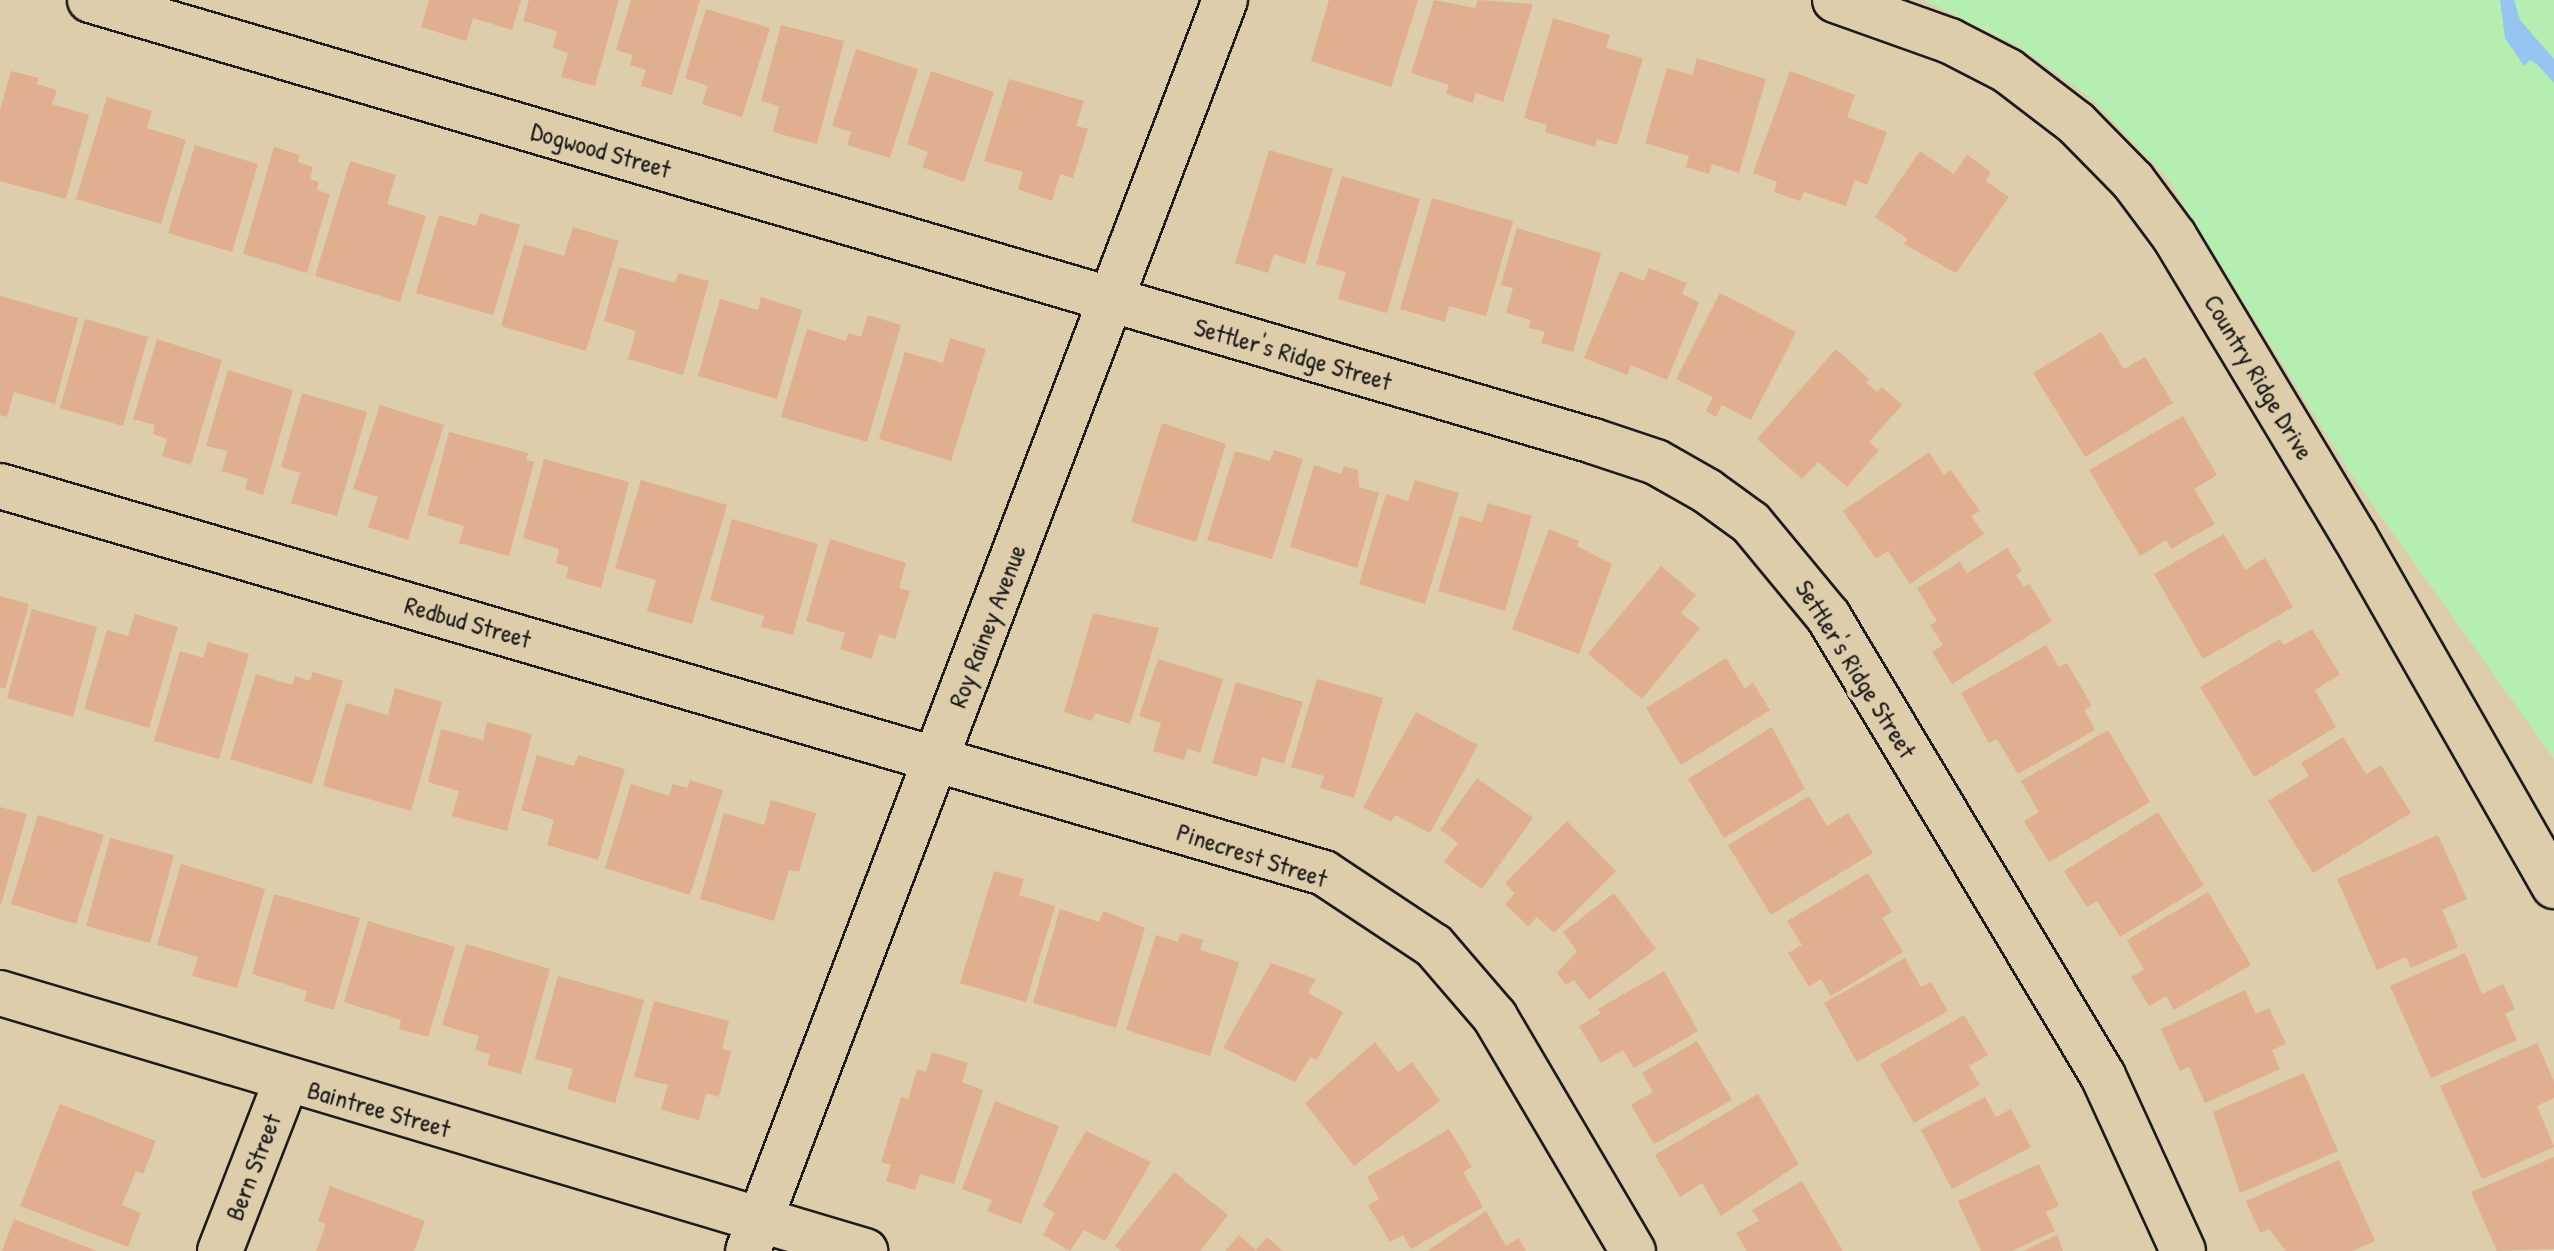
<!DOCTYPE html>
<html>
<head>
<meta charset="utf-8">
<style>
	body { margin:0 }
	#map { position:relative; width:2554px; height:1251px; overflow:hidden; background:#decdaa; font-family:"Patrick Hand",sans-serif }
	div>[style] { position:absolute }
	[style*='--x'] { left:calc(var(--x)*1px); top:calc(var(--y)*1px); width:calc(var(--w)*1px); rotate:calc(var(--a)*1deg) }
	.green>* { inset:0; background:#b5eeb1 }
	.water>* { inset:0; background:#95c5f0 }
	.building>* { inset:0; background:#dfaf90 }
	.roads { filter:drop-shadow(2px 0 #1c1c1c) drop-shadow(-2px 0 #1c1c1c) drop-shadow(0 2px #1c1c1c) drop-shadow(0 -2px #1c1c1c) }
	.street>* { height:44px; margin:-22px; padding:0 22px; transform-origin:22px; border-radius:22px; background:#decdaa }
	.secondary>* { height:44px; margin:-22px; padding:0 22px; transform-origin:22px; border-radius:22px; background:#decdaa }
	span { translate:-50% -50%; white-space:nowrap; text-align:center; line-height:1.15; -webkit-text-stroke:8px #decdaa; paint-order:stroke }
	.street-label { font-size:26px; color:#1c1c1c }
</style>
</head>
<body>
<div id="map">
	<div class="green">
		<i style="clip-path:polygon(1924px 0,2554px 0,2554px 759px,2350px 473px,2167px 178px,2092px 99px,2018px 46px)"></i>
	</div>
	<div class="water">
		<i style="clip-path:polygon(2500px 0,2514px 0,2520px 20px,2554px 59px,2554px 83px,2538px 65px,2530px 60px,2524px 66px,2505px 38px)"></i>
	</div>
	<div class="building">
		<i style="clip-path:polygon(429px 0,521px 0,512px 30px,473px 18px,466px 41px,421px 27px)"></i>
		<i style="clip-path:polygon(529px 0,619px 0,595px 86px,561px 77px,568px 53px,553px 48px,557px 31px,523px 21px)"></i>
		<i style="clip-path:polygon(631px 0,700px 0,672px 95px,641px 86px,646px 70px,630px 65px,633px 55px,616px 50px)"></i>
		<i style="clip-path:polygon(1329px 0,1418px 0,1391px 87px,1311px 61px)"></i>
		<i style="clip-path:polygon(1434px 0,1475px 8px,1478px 0,1533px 4px,1503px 102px,1476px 93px,1473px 103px,1446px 94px,1449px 85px,1411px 73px)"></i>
		<i style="clip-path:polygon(706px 9px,770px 28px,742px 117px,702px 104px,708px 86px,685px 78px)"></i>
		<i style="clip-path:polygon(1553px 18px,1610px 35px,1606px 48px,1643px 58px,1617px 145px,1597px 139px,1595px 147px,1545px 132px,1547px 125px,1524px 118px)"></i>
		<i style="clip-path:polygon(781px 25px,844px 41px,817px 144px,773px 132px,779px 106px,761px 101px)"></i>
		<i style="clip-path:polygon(856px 49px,918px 69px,890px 158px,847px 145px,851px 132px,832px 126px)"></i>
		<i style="clip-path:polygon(1697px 58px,1766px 79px,1739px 173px,1712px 164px,1709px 174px,1686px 167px,1689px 156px,1645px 143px,1667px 68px,1692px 75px)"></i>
		<i style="clip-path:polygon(11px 71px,39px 78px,37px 84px,57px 90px,52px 104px,89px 115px,66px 199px,0 181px,0 110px)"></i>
		<i style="clip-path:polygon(931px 71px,994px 92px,964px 182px,922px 167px,928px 152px,907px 144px)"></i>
		<i style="clip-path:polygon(1790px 71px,1855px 95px,1847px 117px,1887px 132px,1867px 185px,1855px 180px,1846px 206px,1804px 192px,1800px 201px,1774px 192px,1777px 182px,1753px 173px)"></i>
		<i style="clip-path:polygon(1009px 79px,1084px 101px,1076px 126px,1088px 129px,1073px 178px,1060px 174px,1052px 201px,1018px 189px,1023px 172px,984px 161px)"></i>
		<i style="clip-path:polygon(107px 97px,152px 111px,147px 128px,186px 140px,161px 224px,76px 199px)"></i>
		<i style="clip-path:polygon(195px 145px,258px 164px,232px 252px,168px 233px)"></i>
		<i style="clip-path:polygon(274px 147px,300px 155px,298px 162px,313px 167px,310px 179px,319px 182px,317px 190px,330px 194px,307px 273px,243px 254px)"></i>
		<i style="clip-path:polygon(1269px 150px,1333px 169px,1305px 264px,1274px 254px,1268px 273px,1235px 263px)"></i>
		<i style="clip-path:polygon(1920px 151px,1954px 174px,1967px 155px,1991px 172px,1986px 181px,2009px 197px,1956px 273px,1904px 244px,1908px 239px,1875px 217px)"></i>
		<i style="clip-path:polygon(350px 161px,396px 175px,387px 204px,426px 216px,400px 302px,315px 276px)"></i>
		<i style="clip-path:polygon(1342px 176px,1420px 199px,1387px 313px,1338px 299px,1346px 272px,1316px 264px)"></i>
		<i style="clip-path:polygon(1432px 198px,1513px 221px,1486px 316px,1449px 306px,1445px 322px,1400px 309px)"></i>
		<i style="clip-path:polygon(480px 213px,520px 225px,493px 315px,416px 293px,439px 215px,476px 226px)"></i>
		<i style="clip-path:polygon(573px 227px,619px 241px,586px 351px,501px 326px,524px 244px,564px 256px)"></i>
		<i style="clip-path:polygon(1517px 228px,1601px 253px,1573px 352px,1541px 343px,1545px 332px,1529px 328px,1531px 320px,1506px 313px,1513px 288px,1501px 285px)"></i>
		<i style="clip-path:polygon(619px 267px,675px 283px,678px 273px,709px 281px,683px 375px,628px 359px,636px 331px,604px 321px)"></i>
		<i style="clip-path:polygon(1649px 268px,1687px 283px,1682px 294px,1699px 302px,1667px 380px,1631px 365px,1627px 375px,1584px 358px,1620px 271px,1644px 281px)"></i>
		<i style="clip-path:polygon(1720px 293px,1796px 332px,1751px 420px,1722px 405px,1716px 417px,1706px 411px,1713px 397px,1676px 379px)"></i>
		<i style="clip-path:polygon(0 296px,78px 318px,55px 404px,14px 392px,7px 417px,0 415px)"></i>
		<i style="clip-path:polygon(761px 297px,802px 310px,777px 399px,698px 376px,720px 299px,758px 310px)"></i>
		<i style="clip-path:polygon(868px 315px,901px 325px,867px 442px,781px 417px,807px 329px,846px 341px,848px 333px,861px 337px)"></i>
		<i style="clip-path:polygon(85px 319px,148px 337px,123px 426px,60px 408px)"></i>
		<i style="clip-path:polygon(2101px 332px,2124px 369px,2145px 357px,2173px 403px,2085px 457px,2033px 373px)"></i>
		<i style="clip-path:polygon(950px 338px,986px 349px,951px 461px,879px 439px,905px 352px,943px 363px)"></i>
		<i style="clip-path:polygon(157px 339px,222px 360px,191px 465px,162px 456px,167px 439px,153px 434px,155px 425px,133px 419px)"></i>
		<i style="clip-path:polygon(1836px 349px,1869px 379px,1866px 383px,1877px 392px,1882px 387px,1902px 405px,1869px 442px,1879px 450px,1847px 487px,1818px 462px,1802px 479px,1757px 439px)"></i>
		<i style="clip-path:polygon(228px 370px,293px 390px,263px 495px,245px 489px,248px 479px,222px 471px,227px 451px,206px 446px)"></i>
		<i style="clip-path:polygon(302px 393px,367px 412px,337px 516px,291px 503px,300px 473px,281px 467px)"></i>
		<i style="clip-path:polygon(380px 405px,444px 425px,408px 540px,368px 527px,378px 497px,353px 489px)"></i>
		<i style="clip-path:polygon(2183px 416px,2217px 475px,2194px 489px,2215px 524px,2171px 549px,2166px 540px,2140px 556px,2089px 470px)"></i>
		<i style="clip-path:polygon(1162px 423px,1226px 444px,1196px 542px,1131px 522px)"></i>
		<i style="clip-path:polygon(449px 432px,528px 453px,526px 460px,534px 462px,509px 556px,459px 543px,464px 526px,427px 515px)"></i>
		<i style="clip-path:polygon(1274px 450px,1303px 459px,1272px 559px,1207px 540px,1235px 451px,1270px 461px)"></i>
		<i style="clip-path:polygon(1929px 452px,1944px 475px,1951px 470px,1980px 511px,1971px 516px,1984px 534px,1910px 584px,1888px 551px,1876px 559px,1843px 511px)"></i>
		<i style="clip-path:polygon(544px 459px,629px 482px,601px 588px,566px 578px,569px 567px,556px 563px,559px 549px,523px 538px)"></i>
		<i style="clip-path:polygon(1314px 465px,1341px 474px,1344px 466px,1358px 470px,1359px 487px,1379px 493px,1357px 568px,1290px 547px)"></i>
		<i style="clip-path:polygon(641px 480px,727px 505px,692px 624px,647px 611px,656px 580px,615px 568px)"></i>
		<i style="clip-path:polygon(1415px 480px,1459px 493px,1425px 604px,1359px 584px,1386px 494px,1408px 501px)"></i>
		<i style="clip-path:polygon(1488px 503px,1532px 516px,1505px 611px,1438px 591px,1460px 516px,1482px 522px)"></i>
		<i style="clip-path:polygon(732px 519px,818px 544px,793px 635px,761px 627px,764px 616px,710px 600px)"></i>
		<i style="clip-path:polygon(1549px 529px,1579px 541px,1577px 546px,1612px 564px,1579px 654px,1512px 629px)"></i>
		<i style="clip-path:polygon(2224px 534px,2245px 570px,2265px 558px,2293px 607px,2203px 659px,2154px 574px)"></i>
		<i style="clip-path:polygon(830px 539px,906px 563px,899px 588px,910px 591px,895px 639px,879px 634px,872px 659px,840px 649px,845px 633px,806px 621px)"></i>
		<i style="clip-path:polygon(2007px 548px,2022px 571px,2016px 575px,2024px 587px,2029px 584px,2052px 621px,1952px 684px,1932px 652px,1943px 645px,1930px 625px,1937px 621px,1917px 588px,1960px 562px,1967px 573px)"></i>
		<i style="clip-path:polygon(1661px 566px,1696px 595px,1681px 613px,1700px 628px,1642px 699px,1588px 654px)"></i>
		<i style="clip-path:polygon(0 596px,29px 604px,5px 689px,0 687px)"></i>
		<i style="clip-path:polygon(32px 609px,97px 627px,73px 717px,7px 698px)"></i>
		<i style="clip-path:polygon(1093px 613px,1159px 628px,1130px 724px,1095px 713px,1092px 721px,1064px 712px)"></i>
		<i style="clip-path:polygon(135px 614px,178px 627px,149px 728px,84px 709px,107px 630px,128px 636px)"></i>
		<i style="clip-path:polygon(2312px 629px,2340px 674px,2315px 690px,2336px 727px,2254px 777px,2200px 687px,2280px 639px,2284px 645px)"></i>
		<i style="clip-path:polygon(208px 642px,249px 654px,219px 759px,154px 741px,180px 651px,203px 658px)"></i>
		<i style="clip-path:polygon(2046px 645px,2059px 667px,2067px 663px,2092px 706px,2084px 710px,2095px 730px,2018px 774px,1997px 739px,1989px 743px,1961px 693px)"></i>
		<i style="clip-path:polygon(1726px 658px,1745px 689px,1753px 683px,1770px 710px,1681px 765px,1646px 708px)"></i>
		<i style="clip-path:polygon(1158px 659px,1223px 679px,1200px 753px,1188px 749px,1184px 760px,1153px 751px,1161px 723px,1139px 716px)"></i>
		<i style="clip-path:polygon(313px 672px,343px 681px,312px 784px,230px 759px,256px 674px,292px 685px,295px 676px,310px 681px)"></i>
		<i style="clip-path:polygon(1317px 679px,1383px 698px,1354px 798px,1320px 788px,1324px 776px,1291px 767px)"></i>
		<i style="clip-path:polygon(1236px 682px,1303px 702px,1284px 764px,1262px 757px,1257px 777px,1212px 763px)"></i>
		<i style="clip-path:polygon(395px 688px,442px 702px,411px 811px,323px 786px,346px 703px,388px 715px)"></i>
		<i style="clip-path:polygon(1416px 712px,1478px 745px,1430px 833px,1395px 815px,1391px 822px,1363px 807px)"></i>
		<i style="clip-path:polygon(487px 722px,532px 734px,507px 831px,452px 816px,459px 791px,428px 782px,441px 729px,483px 740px)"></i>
		<i style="clip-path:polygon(1772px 727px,1805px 789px,1724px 838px,1688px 779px)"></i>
		<i style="clip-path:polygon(2108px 730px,2150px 802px,2049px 862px,2024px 821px,2039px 812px,2021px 781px)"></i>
		<i style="clip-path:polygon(2343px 737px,2366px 774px,2381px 765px,2411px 813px,2313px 873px,2268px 801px,2309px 776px,2301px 763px)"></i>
		<i style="clip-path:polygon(537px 755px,574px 766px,578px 755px,625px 769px,598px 860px,547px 845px,554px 820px,521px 810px)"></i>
		<i style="clip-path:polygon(1477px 778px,1533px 818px,1482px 889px,1444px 862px,1458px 843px,1440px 830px)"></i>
		<i style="clip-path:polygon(690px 780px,723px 790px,690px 895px,605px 868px,631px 784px,669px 796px,673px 784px,687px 788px)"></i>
		<i style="clip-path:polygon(1809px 796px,1827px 826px,1848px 813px,1873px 853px,1771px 915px,1728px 845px)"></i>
		<i style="clip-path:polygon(771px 800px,816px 813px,799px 872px,789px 870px,774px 921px,700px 899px,724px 813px,764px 825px)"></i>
		<i style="clip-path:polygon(0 807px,27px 814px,1px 905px,0 905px)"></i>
		<i style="clip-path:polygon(2158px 812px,2204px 885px,2120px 937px,2097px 901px,2087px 907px,2064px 871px)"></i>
		<i style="clip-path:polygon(38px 815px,104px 835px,76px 924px,11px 904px)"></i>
		<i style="clip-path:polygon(1567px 821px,1616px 871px,1554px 933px,1537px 917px,1528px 926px,1505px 904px,1515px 893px,1505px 883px)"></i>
		<i style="clip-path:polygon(2438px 835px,2467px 899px,2442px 910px,2458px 947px,2411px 968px,2406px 957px,2377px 970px,2337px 879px)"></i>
		<i style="clip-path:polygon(110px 838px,174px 855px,150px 943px,86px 926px)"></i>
		<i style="clip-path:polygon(181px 864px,265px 889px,237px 988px,192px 976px,198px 957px,157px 945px)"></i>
		<i style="clip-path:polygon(994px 871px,1024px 879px,1019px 895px,1055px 906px,1026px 1002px,960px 983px)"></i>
		<i style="clip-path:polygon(1868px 873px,1892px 912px,1882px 918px,1903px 952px,1831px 996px,1821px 979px,1809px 987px,1788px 953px,1802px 945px,1787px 921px)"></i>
		<i style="clip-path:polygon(2208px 892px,2251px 965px,2174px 1010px,2166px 996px,2149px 1006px,2131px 977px,2144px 970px,2127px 940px)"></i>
		<i style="clip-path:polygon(1614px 893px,1656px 949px,1589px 1000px,1574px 980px,1566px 985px,1557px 973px,1577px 951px,1563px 932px)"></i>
		<i style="clip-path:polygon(274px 894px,360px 918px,334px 1010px,304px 1001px,307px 991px,252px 974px)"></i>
		<i style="clip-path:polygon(1060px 909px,1099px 922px,1103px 911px,1145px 928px,1116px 1028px,1033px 1003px)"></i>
		<i style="clip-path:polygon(368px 921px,455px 947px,428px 1037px,399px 1029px,401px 1020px,344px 1002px)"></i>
		<i style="clip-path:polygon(1181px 933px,1203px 940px,1200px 950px,1239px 962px,1210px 1056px,1126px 1030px,1156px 935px,1178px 942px)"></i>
		<i style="clip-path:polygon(466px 944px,550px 969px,521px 1074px,487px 1065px,490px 1054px,475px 1050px,479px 1036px,442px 1025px)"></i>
		<i style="clip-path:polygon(2465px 953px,2482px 994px,2503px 984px,2515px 1009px,2505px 1014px,2517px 1040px,2431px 1078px,2390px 986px)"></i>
		<i style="clip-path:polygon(1905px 958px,1921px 987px,1931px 982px,1948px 1011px,1857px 1062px,1824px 1003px)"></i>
		<i style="clip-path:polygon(1271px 963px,1316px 979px,1308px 993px,1343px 1012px,1317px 1060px,1310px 1057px,1295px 1082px,1223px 1048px)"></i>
		<i style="clip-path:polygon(1664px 971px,1698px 1031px,1634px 1068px,1623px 1050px,1601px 1063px,1579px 1026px,1601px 1013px,1598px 1009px)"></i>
		<i style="clip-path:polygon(558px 976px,644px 1000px,615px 1103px,567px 1089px,573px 1069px,535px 1059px)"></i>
		<i style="clip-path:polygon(2245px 990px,2256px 1014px,2269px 1008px,2286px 1044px,2272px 1050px,2280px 1069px,2205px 1103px,2189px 1067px,2180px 1071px,2161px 1029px)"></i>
		<i style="clip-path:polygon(654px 1001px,729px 1021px,722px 1049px,731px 1051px,719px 1097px,706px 1093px,699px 1120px,661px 1110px,668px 1085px,634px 1077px)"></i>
		<i style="clip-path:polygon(1964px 1015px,1988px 1055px,1969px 1066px,1980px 1085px,1914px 1123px,1880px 1064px)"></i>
		<i style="clip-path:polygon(1697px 1041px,1732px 1100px,1654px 1144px,1631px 1105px,1653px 1092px,1642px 1073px)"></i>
		<i style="clip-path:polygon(1375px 1042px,1398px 1072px,1412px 1062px,1440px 1101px,1354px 1166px,1305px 1103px)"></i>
		<i style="clip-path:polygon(2537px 1043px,2554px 1081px,2554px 1098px,2537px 1106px,2554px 1147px,2482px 1179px,2440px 1086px)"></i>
		<i style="clip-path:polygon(932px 1052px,968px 1063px,962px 1082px,983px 1090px,954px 1184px,920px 1174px,915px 1190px,886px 1181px,891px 1165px,881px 1162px,901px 1097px,908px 1099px,917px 1069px,926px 1072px)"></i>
		<i style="clip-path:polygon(2304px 1073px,2338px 1151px,2240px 1193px,2213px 1112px)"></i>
		<i style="clip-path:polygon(1758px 1094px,1799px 1164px,1721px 1216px,1702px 1183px,1680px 1197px,1655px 1155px)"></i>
		<i style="clip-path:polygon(1985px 1097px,1996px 1117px,2011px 1109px,2031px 1147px,1952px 1189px,1921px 1130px)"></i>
		<i style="clip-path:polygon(995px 1101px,1059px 1126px,1021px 1224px,987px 1211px,992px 1200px,962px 1189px)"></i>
		<i style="clip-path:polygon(60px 1104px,156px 1141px,143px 1174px,136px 1171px,122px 1205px,141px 1213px,128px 1247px,20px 1206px)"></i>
		<i style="clip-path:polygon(1449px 1129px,1472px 1167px,1463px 1172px,1483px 1207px,1411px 1249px,1403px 1235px,1390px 1242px,1368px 1205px,1379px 1199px,1367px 1177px)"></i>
		<i style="clip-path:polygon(1086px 1131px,1151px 1162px,1105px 1241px,1084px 1230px,1070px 1251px,1043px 1235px,1055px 1213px,1043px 1206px)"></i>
		<i style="clip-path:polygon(2554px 1157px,2554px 1249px,2497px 1251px,2471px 1192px)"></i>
		<i style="clip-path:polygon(2339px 1160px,2375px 1241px,2352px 1251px,2286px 1251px,2269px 1229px,2260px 1233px,2246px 1201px)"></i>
		<i style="clip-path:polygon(2039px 1164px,2059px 1206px,2046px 1212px,2055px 1231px,2012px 1251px,1981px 1251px,1958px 1201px)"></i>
		<i style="clip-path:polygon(1174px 1172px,1228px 1215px,1200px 1251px,1122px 1251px,1115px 1246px)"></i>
		<i style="clip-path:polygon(1802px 1181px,1843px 1251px,1747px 1251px,1736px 1233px,1759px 1221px,1752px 1210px)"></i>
		<i style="clip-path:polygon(330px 1186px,425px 1221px,414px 1251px,316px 1251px,326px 1224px,318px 1221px)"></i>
		<i style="clip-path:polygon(1486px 1211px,1506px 1246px,1518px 1238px,1526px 1251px,1427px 1251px)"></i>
		<i style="clip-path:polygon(14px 1219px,97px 1251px,2px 1251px)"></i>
		<i style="clip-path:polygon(1239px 1235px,1256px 1250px,1267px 1237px,1283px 1251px,1225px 1251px)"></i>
		<i style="clip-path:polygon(2057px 1235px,2063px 1251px,2023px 1251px)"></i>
	</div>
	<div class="roads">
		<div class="street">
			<i style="--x:90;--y:0;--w:1566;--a:16.35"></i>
			<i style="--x:1593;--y:441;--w:66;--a:18.4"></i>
			<i style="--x:1656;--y:462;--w:59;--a:29.6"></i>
			<i style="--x:1707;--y:491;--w:54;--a:36"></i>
			<i style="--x:1751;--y:523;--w:121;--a:50.4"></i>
			<i style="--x:1828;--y:616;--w:536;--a:59.13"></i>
			<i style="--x:2103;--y:1076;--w:192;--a:65.4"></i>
			<i style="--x:1835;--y:0;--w:122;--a:19.6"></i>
			<i style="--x:1950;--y:41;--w:65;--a:27.3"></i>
			<i style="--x:2008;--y:71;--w:86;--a:37.4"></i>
			<i style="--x:2076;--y:123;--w:81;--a:45.5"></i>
			<i style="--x:2133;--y:181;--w:69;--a:53.3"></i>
			<i style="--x:2174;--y:236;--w:351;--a:59"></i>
			<i style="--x:2355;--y:537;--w:402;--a:60.3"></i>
			<i style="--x:0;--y:486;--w:1379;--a:16.29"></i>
			<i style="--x:1324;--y:873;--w:132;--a:33.6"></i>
			<i style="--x:1434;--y:946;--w:94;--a:49.3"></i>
			<i style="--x:1495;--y:1017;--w:272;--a:59.5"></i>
			<i style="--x:0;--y:993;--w:903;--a:16.61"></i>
			<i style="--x:220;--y:1251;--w:181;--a:-68.7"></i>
		</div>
		<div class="secondary">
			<i style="--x:748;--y:1251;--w:1339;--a:-69.13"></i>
		</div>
	</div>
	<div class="street-label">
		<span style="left:601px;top:150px;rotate:16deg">Dogwood Street</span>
		<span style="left:1293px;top:354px;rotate:16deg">Settler's Ridge Street</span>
		<span style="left:2259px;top:377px;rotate:59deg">Country Ridge Drive</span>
		<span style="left:468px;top:622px;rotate:16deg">Redbud Street</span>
		<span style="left:987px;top:626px;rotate:-69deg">Roy Rainey Avenue</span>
		<span style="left:1856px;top:669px;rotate:58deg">Settler's Ridge Street</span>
		<span style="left:1252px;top:855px;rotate:18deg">Pinecrest Street</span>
		<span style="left:379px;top:1109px;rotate:16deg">Baintree Street</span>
		<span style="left:253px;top:1167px;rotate:-69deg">Bern Street</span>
	</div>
</div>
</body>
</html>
